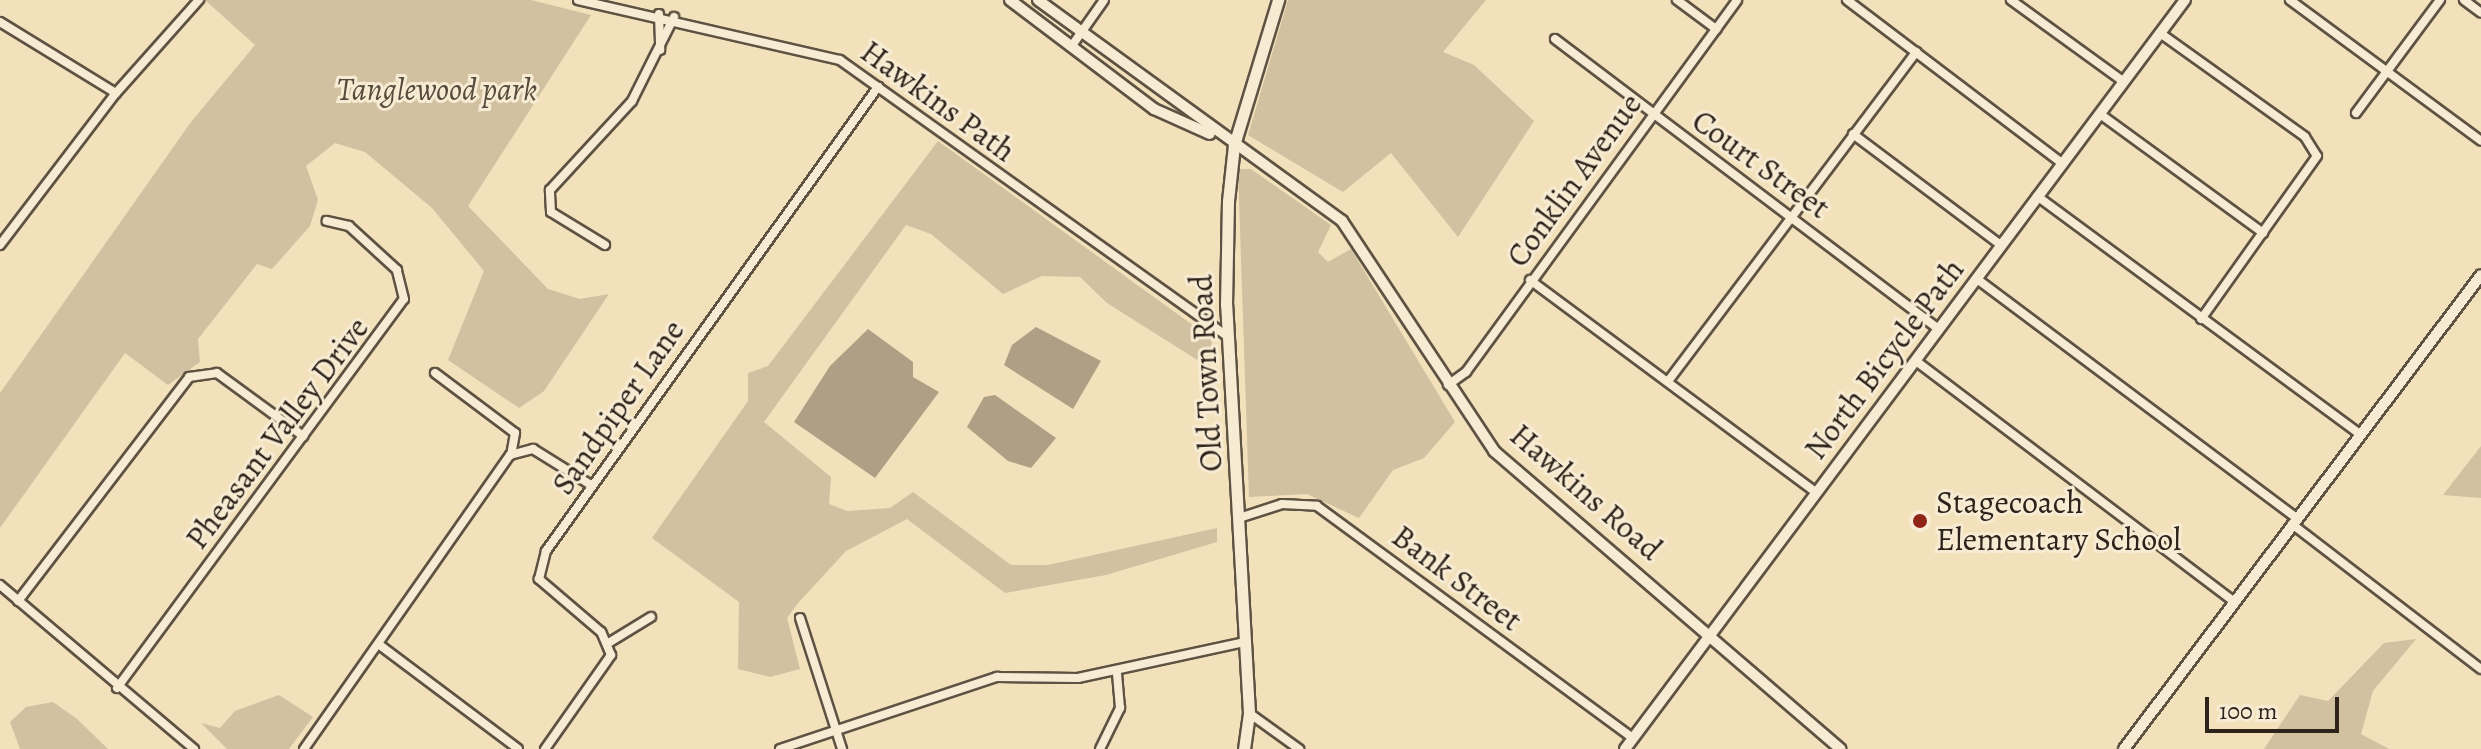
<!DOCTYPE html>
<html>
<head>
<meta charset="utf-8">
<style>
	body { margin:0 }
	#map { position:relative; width:2481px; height:749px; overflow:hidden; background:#f2e1bb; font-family:Alegreya,serif }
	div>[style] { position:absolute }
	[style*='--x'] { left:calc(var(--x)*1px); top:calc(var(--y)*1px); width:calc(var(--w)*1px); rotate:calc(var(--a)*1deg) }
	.green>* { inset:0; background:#d1c1a0 }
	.water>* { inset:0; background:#afa085 }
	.roads { filter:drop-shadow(2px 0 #5e5243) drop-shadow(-2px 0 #5e5243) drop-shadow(0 2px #5e5243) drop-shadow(0 -2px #5e5243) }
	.minor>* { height:8px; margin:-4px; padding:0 4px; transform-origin:4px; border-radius:4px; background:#f7ecd3 }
	.tertiary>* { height:10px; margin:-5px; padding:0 5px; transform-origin:5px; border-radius:5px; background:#f7ecd3 }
	.secondary>* { height:11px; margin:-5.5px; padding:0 5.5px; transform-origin:5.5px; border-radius:5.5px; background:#f7ecd3 }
	.dots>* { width:22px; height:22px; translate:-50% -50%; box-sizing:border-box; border:4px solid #f7ecd3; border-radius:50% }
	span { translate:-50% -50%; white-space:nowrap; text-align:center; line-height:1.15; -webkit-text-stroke:6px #f7ecd3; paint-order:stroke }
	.park-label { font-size:32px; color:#564a3c; font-style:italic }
	.street-label { font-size:32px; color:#2d231b }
	.poi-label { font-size:32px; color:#2d231b }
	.left { translate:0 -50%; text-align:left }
	.scale { position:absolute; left:2205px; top:697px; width:134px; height:36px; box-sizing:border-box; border:4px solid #2d231b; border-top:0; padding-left:10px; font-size:24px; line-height:28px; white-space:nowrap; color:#2d231b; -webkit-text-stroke:6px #f7ecd3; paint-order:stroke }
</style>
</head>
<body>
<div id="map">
	<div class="green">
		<i style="clip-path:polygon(205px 0,531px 0,591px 15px,468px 206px,548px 289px,580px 299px,609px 294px,544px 391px,519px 408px,448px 360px,484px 271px,432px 208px,365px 152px,335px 143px,306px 166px,318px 200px,310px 226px,272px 269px,257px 264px,198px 339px,200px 362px,168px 385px,125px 353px,0 528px,0 393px,191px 122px,255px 45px)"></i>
		<i style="clip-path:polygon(1288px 0,1486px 0,1443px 52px,1474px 65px,1534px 121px,1458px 237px,1391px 153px,1343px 192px,1248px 135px)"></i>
		<i style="clip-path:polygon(938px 141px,1212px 339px,1210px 368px,1107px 303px,1080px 277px,1042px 276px,1003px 294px,931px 234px,906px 225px,764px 422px,831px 477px,829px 504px,847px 511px,890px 508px,913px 492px,1011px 565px,1048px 565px,1217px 528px,1217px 542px,1106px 575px,1005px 593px,907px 519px,846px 551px,799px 602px,787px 618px,800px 669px,770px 677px,738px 669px,739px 602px,652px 538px,748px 401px,748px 373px,768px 366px)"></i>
		<i style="clip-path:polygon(1238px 169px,1251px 169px,1331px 225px,1318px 252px,1328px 262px,1351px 249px,1455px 422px,1424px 458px,1393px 470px,1359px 518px,1307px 494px,1249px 497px)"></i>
		<i style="clip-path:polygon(2481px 446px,2481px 498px,2443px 495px)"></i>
		<i style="clip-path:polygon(2416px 639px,2373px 691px,2361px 734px,2389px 749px,2264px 749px,2300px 695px,2328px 701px,2384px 643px)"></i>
		<i style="clip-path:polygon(279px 695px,313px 717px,289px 749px,227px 749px,201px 723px,220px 728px,235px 711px)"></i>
		<i style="clip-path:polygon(53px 702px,77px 719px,108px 749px,20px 749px,10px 722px,26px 707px)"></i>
	</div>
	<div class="water">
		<i style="clip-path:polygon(1036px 327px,1101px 361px,1073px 409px,1004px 365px,1012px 345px)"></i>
		<i style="clip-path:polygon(868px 329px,913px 362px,913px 377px,939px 392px,875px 478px,794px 422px,830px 366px)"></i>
		<i style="clip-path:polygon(995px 395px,1056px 438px,1031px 468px,1008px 461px,967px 427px,984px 397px)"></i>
	</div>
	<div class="roads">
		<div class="minor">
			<i style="--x:578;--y:0;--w:269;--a:12.9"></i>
			<i style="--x:840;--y:60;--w:477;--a:35.5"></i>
			<i style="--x:1677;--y:0;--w:49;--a:36.6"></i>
			<i style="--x:1847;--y:0;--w:270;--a:37.2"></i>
			<i style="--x:2011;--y:0;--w:138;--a:35.9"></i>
			<i style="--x:2290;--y:0;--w:237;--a:36.4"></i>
			<i style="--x:2464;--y:0;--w:21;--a:37"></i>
			<i style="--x:659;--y:14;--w:36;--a:88"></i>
			<i style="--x:0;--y:22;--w:136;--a:31.5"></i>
			<i style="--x:2160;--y:33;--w:178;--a:35.6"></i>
			<i style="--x:2305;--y:137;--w:22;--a:58"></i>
			<i style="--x:2317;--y:156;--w:200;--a:125.4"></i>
			<i style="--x:1555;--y:39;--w:480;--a:37.1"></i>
			<i style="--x:1071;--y:47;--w:57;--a:-54.9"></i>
			<i style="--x:2356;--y:113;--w:141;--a:-53.4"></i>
			<i style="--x:2100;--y:114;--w:202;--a:36.1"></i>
			<i style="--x:1853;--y:134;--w:185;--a:36.9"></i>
			<i style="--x:2037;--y:196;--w:401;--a:36.4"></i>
			<i style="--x:0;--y:245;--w:191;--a:-52.7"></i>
			<i style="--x:116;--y:93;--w:125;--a:-48.3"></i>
			<i style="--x:605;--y:245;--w:63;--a:-148.6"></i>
			<i style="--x:551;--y:212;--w:22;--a:-93"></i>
			<i style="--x:550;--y:190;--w:121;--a:-47.3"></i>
			<i style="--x:632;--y:101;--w:94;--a:-63.4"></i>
			<i style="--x:1977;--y:279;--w:399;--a:36.8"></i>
			<i style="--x:1530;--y:280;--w:355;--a:36.6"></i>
			<i style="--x:1916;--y:361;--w:398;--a:37.1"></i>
			<i style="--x:435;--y:373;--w:100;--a:36.9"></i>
			<i style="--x:515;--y:433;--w:22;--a:100"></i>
			<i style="--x:1669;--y:380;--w:411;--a:-53"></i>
			<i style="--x:1448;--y:385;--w:22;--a:-36"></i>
			<i style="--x:1466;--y:372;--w:460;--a:-53.9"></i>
			<i style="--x:1239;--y:518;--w:45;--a:-18"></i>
			<i style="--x:1282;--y:504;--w:35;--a:3"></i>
			<i style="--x:1317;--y:506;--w:392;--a:36.3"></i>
			<i style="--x:2292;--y:524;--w:238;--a:37.5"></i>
			<i style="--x:0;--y:585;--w:254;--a:40.2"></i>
			<i style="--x:18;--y:601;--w:282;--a:-52.6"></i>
			<i style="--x:189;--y:377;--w:28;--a:-8"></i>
			<i style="--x:217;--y:373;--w:107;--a:36.2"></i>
			<i style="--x:800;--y:618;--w:138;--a:72.2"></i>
			<i style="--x:610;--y:642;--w:48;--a:-31.4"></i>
			<i style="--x:381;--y:646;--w:171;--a:36.9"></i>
			<i style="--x:117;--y:688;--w:483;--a:-53.6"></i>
			<i style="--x:404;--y:299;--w:30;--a:-104"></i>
			<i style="--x:397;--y:270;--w:65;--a:-137.5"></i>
			<i style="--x:349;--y:226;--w:23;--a:-167"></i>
			<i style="--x:1249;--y:713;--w:62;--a:35.8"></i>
			<i style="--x:304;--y:749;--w:359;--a:-55"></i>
			<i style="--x:510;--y:455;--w:24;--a:-15"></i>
			<i style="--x:533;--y:449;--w:68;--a:31.8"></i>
			<i style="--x:545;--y:749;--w:115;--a:-54.9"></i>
			<i style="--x:611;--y:655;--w:25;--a:-113"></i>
			<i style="--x:601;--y:632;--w:82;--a:-139.5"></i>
			<i style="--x:539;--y:579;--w:29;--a:-76"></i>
			<i style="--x:546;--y:551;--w:571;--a:-54.42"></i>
			<i style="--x:780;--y:749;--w:229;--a:-18.4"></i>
			<i style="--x:997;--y:677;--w:81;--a:0.7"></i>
			<i style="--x:1078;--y:678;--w:171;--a:-12.2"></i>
			<i style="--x:1100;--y:749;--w:46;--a:-64"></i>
			<i style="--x:1120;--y:708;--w:37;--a:-95"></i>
		</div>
		<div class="tertiary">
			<i style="--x:1010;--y:0;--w:181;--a:37.1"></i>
			<i style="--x:1154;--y:109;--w:61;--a:24.1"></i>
			<i style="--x:1038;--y:0;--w:376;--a:36"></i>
			<i style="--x:1342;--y:221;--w:276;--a:56.5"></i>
			<i style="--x:1494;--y:451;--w:457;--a:40.7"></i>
			<i style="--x:1625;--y:749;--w:935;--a:-53.22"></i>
			<i style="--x:2124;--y:749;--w:593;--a:-53.01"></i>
		</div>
		<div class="secondary">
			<i style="--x:1244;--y:749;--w:36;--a:-82"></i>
			<i style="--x:1249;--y:713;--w:409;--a:-93.2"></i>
			<i style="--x:1226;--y:305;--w:104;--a:-88.9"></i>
			<i style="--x:1228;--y:201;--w:56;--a:-83.9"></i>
			<i style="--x:1234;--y:145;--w:152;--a:-73.1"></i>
		</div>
	</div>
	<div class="dots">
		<i style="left:1920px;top:521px;background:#8f2418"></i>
	</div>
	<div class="park-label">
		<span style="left:437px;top:89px">Tanglewood park</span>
	</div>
	<div class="street-label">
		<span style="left:938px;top:101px;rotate:36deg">Hawkins Path</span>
		<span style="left:1761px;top:164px;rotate:36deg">Court Street</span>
		<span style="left:1574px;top:180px;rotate:-54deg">Conklin Avenue</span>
		<span style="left:1884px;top:359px;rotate:-53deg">North Bicycle Path</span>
		<span style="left:1206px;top:373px;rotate:-93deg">Old Town Road</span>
		<span style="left:618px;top:407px;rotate:-55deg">Sandpiper Lane</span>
		<span style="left:277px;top:433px;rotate:-53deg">Pheasant Valley Drive</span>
		<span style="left:1586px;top:492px;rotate:41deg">Hawkins Road</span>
		<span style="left:1457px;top:578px;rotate:37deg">Bank Street</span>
	</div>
	<div class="poi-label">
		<span class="left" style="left:1936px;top:521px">Stagecoach<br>Elementary School</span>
	</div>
	<div class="scale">100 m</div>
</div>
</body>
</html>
